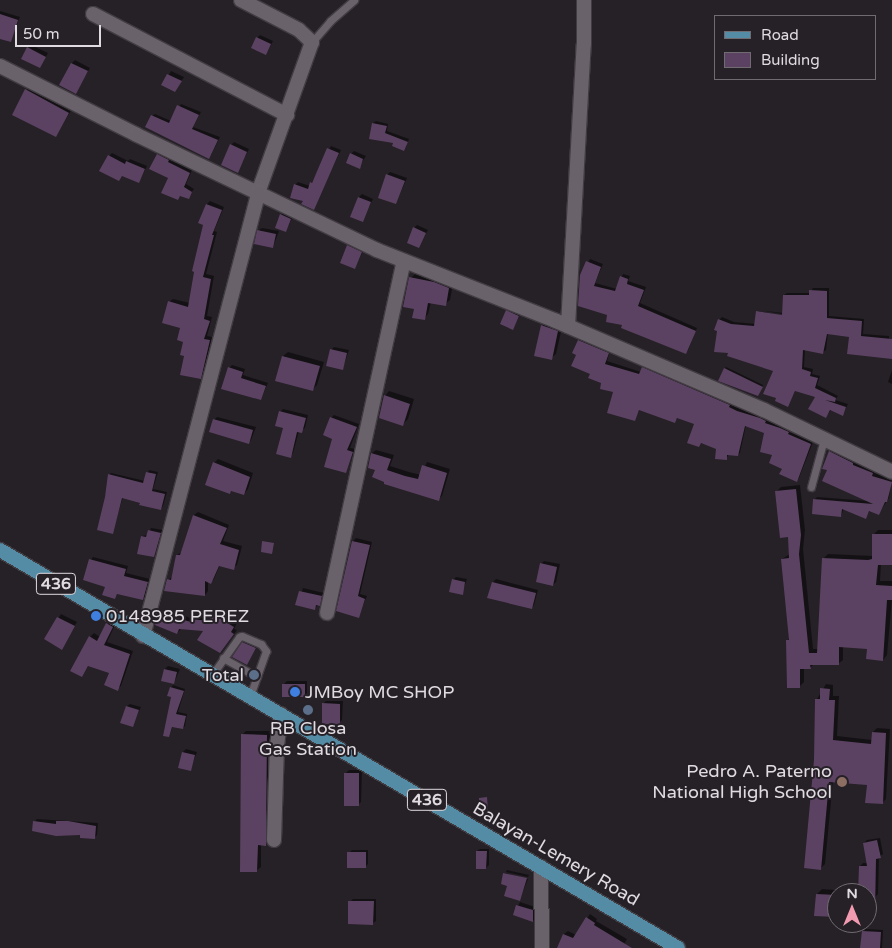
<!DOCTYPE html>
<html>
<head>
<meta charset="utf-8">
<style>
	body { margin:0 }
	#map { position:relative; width:892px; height:948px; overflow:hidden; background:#262027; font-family:"Varela Round",sans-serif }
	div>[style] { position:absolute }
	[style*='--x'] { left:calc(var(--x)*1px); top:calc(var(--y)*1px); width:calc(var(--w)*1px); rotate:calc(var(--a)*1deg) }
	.shadow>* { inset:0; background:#0007 }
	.building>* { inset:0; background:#5b4262 }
	.roads { filter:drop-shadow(1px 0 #413c42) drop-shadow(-1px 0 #413c42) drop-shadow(0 1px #413c42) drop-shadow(0 -1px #413c42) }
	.service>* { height:7px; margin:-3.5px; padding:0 3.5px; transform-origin:3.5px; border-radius:3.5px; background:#6a626b }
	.minor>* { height:14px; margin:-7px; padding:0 7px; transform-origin:7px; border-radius:7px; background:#6a626b }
	.tertiary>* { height:14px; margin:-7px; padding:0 7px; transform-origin:7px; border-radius:7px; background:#6a626b }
	.primary>* { height:14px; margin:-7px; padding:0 7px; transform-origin:7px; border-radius:7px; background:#548ca6 }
	.dots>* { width:14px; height:14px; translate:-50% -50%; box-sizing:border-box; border:2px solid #262027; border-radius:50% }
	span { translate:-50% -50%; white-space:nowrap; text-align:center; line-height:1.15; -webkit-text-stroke:4px #262027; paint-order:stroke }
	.shield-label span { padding:1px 4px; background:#262027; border:1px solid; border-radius:4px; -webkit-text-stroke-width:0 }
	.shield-label { font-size:16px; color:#e0dbe0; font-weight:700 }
	.poi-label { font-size:18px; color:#e0dbe0 }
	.left { translate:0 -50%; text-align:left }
	.right { translate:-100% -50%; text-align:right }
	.street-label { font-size:18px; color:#e0dbe0 }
	.legend { position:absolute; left:714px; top:15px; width:162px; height:65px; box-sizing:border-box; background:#262027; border:1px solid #706b71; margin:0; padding:6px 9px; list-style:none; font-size:15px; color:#e0dbe0 }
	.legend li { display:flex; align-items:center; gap:10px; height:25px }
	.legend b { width:25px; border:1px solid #706b71 }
	.north { position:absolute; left:827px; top:883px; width:50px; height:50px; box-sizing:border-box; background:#262027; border:1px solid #706b71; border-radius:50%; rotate:0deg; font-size:14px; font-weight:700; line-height:20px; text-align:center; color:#e0dbe0 }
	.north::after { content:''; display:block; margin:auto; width:18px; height:22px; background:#f29aaf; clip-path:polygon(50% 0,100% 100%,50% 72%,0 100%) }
	.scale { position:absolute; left:15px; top:25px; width:86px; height:22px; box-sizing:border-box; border:2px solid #e0dbe0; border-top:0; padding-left:6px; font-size:15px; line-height:18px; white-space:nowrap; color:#e0dbe0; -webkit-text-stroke:4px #262027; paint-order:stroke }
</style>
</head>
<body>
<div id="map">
	<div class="shadow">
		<i style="clip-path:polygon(0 11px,20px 17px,10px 41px,0 37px)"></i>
		<i style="clip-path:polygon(260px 35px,273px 41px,266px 54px,257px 38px)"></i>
		<i style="clip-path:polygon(31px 45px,48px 53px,40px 67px,28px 48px)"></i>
		<i style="clip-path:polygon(75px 60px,90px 68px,76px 92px,72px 63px)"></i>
		<i style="clip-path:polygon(171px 71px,184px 77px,175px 91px,163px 85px)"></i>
		<i style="clip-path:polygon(30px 85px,72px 109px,56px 136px,14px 114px)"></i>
		<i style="clip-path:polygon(181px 104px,201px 112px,193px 127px,220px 137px,211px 155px,152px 116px,155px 114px,171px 121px)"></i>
		<i style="clip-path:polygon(376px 121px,388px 124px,387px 131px,409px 139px,406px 147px,404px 150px,395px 142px,373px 123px)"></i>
		<i style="clip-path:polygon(234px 142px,249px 149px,238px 171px,231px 145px)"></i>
		<i style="clip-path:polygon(331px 146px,341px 150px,313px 208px,304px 201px,295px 185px,298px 182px,310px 186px)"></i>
		<i style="clip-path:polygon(354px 151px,366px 156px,359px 167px,351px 154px)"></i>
		<i style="clip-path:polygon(160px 152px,171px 157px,170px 159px,192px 170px,186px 184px,194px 189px,188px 197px,181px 195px,177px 199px,158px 155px)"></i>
		<i style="clip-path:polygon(112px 153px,128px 161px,130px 159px,147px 166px,141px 178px,138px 181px,123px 175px,119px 179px,109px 156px)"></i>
		<i style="clip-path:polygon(390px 172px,407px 178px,396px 203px,387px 175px)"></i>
		<i style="clip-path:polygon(362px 194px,373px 199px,362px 220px,359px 197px)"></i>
		<i style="clip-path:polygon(210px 201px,224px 207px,214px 231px,217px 232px,206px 274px,214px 276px,207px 316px,212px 317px,207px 336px,212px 337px,203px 375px,200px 378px,186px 355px,182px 327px,169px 302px,173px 299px,190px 303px,207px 204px)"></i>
		<i style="clip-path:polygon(284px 212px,293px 216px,286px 231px,281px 215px)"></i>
		<i style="clip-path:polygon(417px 225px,428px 230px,419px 246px,414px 228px)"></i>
		<i style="clip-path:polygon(262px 228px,279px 231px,273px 247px,259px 230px)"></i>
		<i style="clip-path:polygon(351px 243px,364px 249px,355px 268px,348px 246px)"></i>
		<i style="clip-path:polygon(590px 259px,603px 264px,595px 283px,617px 289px,623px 274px,630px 276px,628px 281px,646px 287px,640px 303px,697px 328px,688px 350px,685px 353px,624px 324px,609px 314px,582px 275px)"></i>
		<i style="clip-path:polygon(415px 274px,439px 278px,453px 284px,450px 300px,445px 304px,431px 302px,428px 314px,424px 319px,415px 308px,411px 278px)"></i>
		<i style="clip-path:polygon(813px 288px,829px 288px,829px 316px,864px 319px,863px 334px,889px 336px,889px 342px,892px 343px,892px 358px,850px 335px,828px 333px,826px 350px,823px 352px,805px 349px,804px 367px,813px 369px,812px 374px,820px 376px,817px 385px,838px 396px,835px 400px,848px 404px,843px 414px,831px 410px,826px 417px,816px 396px,796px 390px,788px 405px,774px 370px,730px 352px,719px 320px,722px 317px,734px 322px,756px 324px,758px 311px,788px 317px,788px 315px,759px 310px,783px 313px,784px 295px,787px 293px,810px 293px)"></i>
		<i style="clip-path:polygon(510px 308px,521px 313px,513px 328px,507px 311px)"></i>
		<i style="clip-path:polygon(547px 321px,562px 327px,556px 354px,551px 358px,536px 355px,542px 325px)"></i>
		<i style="clip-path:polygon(581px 338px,610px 351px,607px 361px,641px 372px,645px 366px,790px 429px,789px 432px,813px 442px,799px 478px,797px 481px,783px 468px,774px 454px,766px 432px,746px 425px,740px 453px,737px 455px,729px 454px,726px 459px,717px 448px,701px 443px,699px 445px,696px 423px,678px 417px,675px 422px,640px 409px,634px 420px,615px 391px,591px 373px,578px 354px,579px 341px)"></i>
		<i style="clip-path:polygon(334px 347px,349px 350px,343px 368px,332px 349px)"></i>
		<i style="clip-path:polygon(288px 352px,324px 362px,317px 385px,312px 390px,283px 356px)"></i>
		<i style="clip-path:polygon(232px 365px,245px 369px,243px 375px,268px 383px,261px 399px,229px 368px)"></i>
		<i style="clip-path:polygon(726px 367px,763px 385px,759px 394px,725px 368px)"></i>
		<i style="clip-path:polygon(892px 370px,892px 384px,888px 382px)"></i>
		<i style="clip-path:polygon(389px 391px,414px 399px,408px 419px,403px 424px,385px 396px)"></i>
		<i style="clip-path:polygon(283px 409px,308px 415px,305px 428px,299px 431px,293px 453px,290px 456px,280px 412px)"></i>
		<i style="clip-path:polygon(334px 415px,359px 424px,350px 448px,355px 449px,346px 471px,334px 438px,331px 418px)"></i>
		<i style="clip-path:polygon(217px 417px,256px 427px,251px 440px,248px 443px,214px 420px)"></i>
		<i style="clip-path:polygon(832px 449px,855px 460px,854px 462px,875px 470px,874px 473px,892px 479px,889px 498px,879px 513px,870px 510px,866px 517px,844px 508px,841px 516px,814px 500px,817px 497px,869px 501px,828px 470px,830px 452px)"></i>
		<i style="clip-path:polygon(376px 450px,394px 455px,390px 466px,409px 472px,421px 475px,427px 462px,450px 469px,442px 496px,438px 500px,369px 467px,372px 453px)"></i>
		<i style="clip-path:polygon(218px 459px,253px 473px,248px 489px,244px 494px,232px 490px,230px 493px,214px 463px)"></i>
		<i style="clip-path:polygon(149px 470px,158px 472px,153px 489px,167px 492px,163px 506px,161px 509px,123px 497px,112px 533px,107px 498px,109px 475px,111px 473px,145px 481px)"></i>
		<i style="clip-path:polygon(800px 485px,805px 530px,803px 549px,813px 649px,818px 649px,824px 558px,828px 554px,873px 556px,873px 535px,878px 530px,892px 530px,892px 564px,881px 564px,880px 581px,892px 581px,892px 599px,887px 655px,883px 660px,869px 648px,843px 646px,843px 660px,838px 664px,814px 664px,810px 668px,804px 668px,804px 682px,800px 686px,787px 641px,790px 638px,782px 559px,790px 554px,789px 535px,776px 492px,781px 487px)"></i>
		<i style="clip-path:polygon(198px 512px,229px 525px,223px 541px,242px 546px,237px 565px,233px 568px,220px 565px,214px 579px,211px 582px,208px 581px,208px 591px,205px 595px,168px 580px,173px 576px,177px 555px,182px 552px,194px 515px)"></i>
		<i style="clip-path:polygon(151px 528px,163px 530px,154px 556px,142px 536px,148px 535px)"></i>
		<i style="clip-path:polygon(356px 538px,372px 542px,360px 594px,367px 596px,358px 617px,353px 541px)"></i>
		<i style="clip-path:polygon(93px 557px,128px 566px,126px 573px,150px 579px,146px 596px,143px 599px,118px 593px,115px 598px,91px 560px)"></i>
		<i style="clip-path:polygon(544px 561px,560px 564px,556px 582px,553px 585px,541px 564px)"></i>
		<i style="clip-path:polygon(456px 577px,467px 579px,462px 593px,453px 580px)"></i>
		<i style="clip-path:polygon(496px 579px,538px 590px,534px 605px,532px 608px,493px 582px)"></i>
		<i style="clip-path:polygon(303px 588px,324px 593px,322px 601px,314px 609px,297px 605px)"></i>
		<i style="clip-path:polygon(165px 611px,173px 615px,175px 613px,194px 619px,196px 616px,212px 617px,217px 612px,237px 623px,234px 629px,237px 630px,221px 652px,205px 630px,181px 629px,177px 633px,161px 615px)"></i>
		<i style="clip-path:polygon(61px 614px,77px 622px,61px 649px,45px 639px)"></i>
		<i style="clip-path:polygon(110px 621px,116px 623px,107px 642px,133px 651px,121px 686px,117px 689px,111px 672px,89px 665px,82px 676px,71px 670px,90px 637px,94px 633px,100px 637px)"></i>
		<i style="clip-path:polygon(246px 640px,258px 645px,247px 664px,243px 643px)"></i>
		<i style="clip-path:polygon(168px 666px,180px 669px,174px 683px,165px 669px)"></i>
		<i style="clip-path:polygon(287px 681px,307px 681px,307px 693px,304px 696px,284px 684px)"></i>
		<i style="clip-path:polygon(826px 684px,833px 685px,833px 696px,839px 696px,837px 736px,872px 740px,873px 732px,877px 728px,890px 729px,886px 799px,882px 803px,869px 784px,833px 781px,825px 864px,821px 868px,815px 760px,817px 699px)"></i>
		<i style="clip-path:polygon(173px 685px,185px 689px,178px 712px,187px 714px,185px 726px,183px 728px,173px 726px,169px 736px,172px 696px,171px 688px)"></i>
		<i style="clip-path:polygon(326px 701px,343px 701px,342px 720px,339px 723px,323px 704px)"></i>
		<i style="clip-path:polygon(130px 704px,141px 707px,132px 726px,127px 706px)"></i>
		<i style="clip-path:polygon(246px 731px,270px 731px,270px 840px,265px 844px,261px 844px,261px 867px,256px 871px,242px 735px)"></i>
		<i style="clip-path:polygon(186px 749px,197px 752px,190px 770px,183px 752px)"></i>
		<i style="clip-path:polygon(349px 770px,362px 770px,361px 802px,358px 805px,346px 773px)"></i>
		<i style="clip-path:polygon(37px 819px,98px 823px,97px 835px,94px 838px,35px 821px)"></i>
		<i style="clip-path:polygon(880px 838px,883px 854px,879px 857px,878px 894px,875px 897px,867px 896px,867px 893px,837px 893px,837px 916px,817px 894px,822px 889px,860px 892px,860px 866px,863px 863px,868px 863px,864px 843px,867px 840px)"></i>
		<i style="clip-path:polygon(480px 849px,489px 849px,489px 865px,486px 868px,477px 851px)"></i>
		<i style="clip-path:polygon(352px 850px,368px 850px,368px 864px,365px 867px,349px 853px)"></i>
		<i style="clip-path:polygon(507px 870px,529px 875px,528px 877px,506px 872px)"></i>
		<i style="clip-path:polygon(505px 873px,528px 879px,520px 899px,509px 885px,502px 883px)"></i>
		<i style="clip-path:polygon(353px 899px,376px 899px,376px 921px,373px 923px,350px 902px)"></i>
		<i style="clip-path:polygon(520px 902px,535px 907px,535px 918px,533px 921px,514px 914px)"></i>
		<i style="clip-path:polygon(590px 914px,597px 919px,596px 921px,627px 939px,622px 948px,558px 948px,564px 934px,568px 931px,576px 935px)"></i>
		<i style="clip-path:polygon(866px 929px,883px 930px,882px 948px,862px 948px,863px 932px)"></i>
	</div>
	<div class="building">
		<i style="clip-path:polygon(0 14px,18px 20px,11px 42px,0 39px)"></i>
		<i style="clip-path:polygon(256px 37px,271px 44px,266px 55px,251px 48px)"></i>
		<i style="clip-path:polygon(27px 47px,46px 57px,40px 68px,21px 59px)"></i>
		<i style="clip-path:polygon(71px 63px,88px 71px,76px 94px,59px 85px)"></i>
		<i style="clip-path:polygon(167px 74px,182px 81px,175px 92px,161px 85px)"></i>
		<i style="clip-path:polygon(25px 89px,69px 113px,56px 137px,12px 115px)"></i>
		<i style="clip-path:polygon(177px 105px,199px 115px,192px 129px,218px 140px,209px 159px,145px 127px,151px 115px,169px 123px)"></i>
		<i style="clip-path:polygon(372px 123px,387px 126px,385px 133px,408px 142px,404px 151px,392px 146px,393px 143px,369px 139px)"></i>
		<i style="clip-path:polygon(230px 144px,247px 152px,238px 173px,221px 165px)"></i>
		<i style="clip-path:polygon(327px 148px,339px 153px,314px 210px,301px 204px,303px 201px,290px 198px,294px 184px,308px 189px,310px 182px,312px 183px)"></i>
		<i style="clip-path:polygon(350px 153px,363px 159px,360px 169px,346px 163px)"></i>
		<i style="clip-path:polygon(157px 154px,169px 160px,168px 162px,190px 173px,184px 187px,192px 192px,189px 199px,180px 196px,178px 200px,161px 193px,168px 178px,149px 169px)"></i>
		<i style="clip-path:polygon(108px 155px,125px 164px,126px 161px,145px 169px,139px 183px,122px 176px,119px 181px,99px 171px)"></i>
		<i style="clip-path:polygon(386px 174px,405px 181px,396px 204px,378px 198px)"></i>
		<i style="clip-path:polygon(358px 197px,371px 202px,363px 222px,350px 217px)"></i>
		<i style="clip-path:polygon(206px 204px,222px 210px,212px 235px,214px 235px,203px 277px,211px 279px,204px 319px,210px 321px,204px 339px,210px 340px,201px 379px,180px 375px,184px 356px,180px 355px,183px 342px,177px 340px,180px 328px,162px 323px,168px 301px,188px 307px,194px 272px,192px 271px,203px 225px,198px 223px)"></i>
		<i style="clip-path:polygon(280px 214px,291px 219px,286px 232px,275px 228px)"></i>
		<i style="clip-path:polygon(413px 227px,426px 233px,419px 248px,407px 243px)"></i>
		<i style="clip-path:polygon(257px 230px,276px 234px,273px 248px,254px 244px)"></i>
		<i style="clip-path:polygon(347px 245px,362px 252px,355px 269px,340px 263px)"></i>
		<i style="clip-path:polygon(586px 261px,601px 267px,594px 286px,615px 291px,620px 276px,628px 279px,627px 284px,644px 290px,638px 306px,696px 331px,686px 354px,621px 328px,622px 325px,606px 322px,607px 315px,578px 306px,580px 275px)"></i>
		<i style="clip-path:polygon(409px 277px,434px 282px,449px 288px,446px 306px,428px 303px,425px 320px,412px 318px,414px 309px,403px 307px)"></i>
		<i style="clip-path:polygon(809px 290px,827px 291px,827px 318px,862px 321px,861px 336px,892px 339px,892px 359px,847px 354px,849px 337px,827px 334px,823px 354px,803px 350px,802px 369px,811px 372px,810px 376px,818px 378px,815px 388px,836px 398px,835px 402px,825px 400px,846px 407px,843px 416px,830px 410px,826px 418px,808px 409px,815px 397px,795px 391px,788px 407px,775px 401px,776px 398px,763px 394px,773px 371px,727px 356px,728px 353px,714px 352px,717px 331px,714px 330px,718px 319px,731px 324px,754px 326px,756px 311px,782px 315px,783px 295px,809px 295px)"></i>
		<i style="clip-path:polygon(506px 310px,519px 316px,513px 330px,500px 324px)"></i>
		<i style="clip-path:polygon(541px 325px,558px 331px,552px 360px,534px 356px)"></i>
		<i style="clip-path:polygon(578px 340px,609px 353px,605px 364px,639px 374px,642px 367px,730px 405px,729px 407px,737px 411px,760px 418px,766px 421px,765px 423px,780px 428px,789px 432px,788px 434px,811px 444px,797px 482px,779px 474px,782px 469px,769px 463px,772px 455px,760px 452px,764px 433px,745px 426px,738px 456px,727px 455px,727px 460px,715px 459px,716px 449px,701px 443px,699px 447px,687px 443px,694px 424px,677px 418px,675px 423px,639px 410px,635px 421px,607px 413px,613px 392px,600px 389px,601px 383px,588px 378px,590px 374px,571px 366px,576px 355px,572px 353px)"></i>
		<i style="clip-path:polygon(330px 349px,347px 353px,343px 370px,326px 366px)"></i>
		<i style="clip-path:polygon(282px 356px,320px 366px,313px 391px,275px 381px)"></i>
		<i style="clip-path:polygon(228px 367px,243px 372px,241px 378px,266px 386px,261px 400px,221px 389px)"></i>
		<i style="clip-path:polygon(724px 368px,763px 387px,758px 396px,718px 381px)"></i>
		<i style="clip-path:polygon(384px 395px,410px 404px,403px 426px,379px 418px)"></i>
		<i style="clip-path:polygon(279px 411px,306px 418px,302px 433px,297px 432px,291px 458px,276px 454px,283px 428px,275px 426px)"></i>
		<i style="clip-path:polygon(330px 417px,357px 427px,347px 450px,353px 452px,346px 473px,324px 467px,332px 439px,323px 435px)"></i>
		<i style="clip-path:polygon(213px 419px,253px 430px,249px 444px,209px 432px)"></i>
		<i style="clip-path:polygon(829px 451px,853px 463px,853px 465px,873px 473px,872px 476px,892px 482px,887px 502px,885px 502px,879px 515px,869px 511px,866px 519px,842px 509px,841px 517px,812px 514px,813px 499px,873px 504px,822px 481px,827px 470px,822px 469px)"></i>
		<i style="clip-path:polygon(371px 453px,391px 459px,387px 470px,405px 476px,418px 479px,422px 465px,447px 473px,439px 501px,384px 484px,384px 482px,372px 477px,375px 470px,368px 468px)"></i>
		<i style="clip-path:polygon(213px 462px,250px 477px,244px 495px,231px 491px,230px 494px,205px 485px)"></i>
		<i style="clip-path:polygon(146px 472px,156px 474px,152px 491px,165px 494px,161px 510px,139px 505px,140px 503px,122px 498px,113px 534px,97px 530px,105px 497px,108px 474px,143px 483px)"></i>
		<i style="clip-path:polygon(796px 489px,801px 535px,799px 554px,809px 653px,817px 653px,822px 558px,868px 560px,872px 559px,872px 534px,892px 534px,892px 565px,878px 565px,876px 585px,892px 586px,892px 600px,887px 600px,883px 661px,866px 659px,867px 649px,839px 647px,839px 665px,810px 665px,811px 669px,800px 669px,800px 688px,787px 688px,786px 640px,789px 640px,781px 559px,789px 558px,788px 537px,780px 538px,775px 491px)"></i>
		<i style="clip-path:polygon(193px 515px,227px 528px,220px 544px,239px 550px,234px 570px,219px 566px,211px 584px,205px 581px,205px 596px,164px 591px,167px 579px,171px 580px,176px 555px,180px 555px)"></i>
		<i style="clip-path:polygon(148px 530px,161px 533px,154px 557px,137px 554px,141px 536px,146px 537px)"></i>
		<i style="clip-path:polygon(262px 541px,274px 543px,272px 554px,261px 552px)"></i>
		<i style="clip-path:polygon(352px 541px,370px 545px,358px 596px,365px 599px,359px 618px,336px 611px)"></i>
		<i style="clip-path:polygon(89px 559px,126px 569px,124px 576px,148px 582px,143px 600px,117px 594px,115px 599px,102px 595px,105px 587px,83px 580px)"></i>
		<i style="clip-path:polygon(540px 563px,557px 567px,553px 586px,536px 582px)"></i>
		<i style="clip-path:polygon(452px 579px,465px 582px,463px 595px,449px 592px)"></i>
		<i style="clip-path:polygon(492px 582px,536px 593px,532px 609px,487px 598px)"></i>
		<i style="clip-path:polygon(299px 591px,322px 596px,320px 606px,316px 605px,315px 610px,295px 605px)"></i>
		<i style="clip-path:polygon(160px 614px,169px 619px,170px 616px,191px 622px,191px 619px,209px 621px,212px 614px,234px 627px,231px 632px,234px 634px,220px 653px,197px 640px,203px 631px,179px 629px,177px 634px,155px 625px)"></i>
		<i style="clip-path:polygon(57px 617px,75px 626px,62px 650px,44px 639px)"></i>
		<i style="clip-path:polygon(106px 623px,113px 627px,104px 645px,130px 654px,118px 691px,104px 685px,109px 673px,88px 666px,82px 677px,70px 671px,89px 636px,97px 641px)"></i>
		<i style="clip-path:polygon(242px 642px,256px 648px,247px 665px,232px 657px)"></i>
		<i style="clip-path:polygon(164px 669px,177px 672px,174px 684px,161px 681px)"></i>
		<i style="clip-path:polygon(282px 684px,305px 684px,305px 697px,282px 697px)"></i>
		<i style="clip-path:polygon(170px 687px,184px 691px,176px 714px,186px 716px,183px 729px,172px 727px,169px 737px,163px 736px,171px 697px,167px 696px)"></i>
		<i style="clip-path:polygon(820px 688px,830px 689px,829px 700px,835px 700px,833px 740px,871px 744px,872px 732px,886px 733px,883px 804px,865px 803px,867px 785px,829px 782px,821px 870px,804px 868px,814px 760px,815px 699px,820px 699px)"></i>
		<i style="clip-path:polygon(322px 703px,340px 704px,340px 724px,322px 724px)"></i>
		<i style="clip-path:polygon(126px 706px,139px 710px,133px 727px,120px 723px)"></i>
		<i style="clip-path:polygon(241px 734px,267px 735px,266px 846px,258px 845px,257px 872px,240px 872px)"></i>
		<i style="clip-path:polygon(182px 752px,195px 755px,191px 771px,178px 768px)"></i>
		<i style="clip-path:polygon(344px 773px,359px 773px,359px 806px,344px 806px)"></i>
		<i style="clip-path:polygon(487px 797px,488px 810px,479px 810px,479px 798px)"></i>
		<i style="clip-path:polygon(33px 821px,56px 824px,56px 821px,68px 821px,96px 826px,95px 839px,80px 838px,80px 835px,56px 836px,32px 831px)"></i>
		<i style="clip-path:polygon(877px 840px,881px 858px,876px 859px,875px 912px,867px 912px,867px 893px,858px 893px,859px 866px,867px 866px,863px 843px)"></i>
		<i style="clip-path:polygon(476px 851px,487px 851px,486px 869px,476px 869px)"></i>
		<i style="clip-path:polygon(347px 852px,366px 852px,366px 868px,347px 868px)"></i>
		<i style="clip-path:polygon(503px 873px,527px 878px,520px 901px,504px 896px,507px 886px,501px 884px)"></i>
		<i style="clip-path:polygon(816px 894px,837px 895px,837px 917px,814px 916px)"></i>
		<i style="clip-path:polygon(348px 901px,374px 901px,373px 925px,348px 924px)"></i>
		<i style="clip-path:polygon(516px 905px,533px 910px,533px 922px,513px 915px)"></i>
		<i style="clip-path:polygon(586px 917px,595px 923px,594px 925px,632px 948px,557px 948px,563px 934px,573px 938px)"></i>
		<i style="clip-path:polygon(862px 931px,881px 932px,880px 948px,860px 948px)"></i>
	</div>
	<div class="roads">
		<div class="service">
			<i style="--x:312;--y:42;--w:28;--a:-49"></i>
			<i style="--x:330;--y:21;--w:32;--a:-41"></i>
			<i style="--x:811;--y:487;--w:50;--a:-74.8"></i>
			<i style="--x:223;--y:658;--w:39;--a:29"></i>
			<i style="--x:212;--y:675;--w:47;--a:-54.6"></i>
			<i style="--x:239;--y:637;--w:3;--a:-18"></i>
			<i style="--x:242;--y:636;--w:21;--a:23"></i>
			<i style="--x:261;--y:644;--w:9;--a:54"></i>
			<i style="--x:266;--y:651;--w:48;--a:109.6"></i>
		</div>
		<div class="minor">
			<i style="--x:241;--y:0;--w:65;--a:27.3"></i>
			<i style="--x:299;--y:30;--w:18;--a:43"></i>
			<i style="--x:312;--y:42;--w:160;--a:109.7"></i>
			<i style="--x:93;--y:14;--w:219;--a:27.5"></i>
			<i style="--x:568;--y:326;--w:282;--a:-86.8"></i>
			<i style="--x:584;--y:44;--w:44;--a:-90"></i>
			<i style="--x:327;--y:613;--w:360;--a:-77.7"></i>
			<i style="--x:274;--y:840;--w:94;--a:-88.2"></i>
			<i style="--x:277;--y:746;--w:32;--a:-83"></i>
			<i style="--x:541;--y:867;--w:81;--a:89.3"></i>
		</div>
		<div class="tertiary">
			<i style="--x:0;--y:66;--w:153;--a:26.7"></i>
			<i style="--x:137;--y:135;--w:266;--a:25.6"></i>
			<i style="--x:377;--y:250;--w:193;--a:21.6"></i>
			<i style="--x:556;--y:321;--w:226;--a:23.2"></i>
			<i style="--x:764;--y:410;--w:142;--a:25.8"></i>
			<i style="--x:143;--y:636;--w:458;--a:-75.4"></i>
		</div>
		<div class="primary">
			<i style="--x:0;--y:550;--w:786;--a:30.41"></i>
		</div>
	</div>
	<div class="dots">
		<i style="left:96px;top:616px;background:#3f7fe0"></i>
		<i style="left:254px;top:675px;background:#5c6f8a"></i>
		<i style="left:295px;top:692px;background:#3f7fe0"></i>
		<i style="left:308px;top:710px;background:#5c6f8a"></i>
		<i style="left:842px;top:782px;background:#8d6e63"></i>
	</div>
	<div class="shield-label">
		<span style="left:56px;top:584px">436</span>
		<span style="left:427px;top:800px">436</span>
	</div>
	<div class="poi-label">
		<span class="left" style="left:106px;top:616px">0148985 PEREZ</span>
		<span class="right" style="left:244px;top:675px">Total</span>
		<span class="left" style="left:305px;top:692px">JMBoy MC SHOP</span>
		<span style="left:308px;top:739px">RB Closa<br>Gas Station</span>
		<span class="right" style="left:832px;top:782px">Pedro A. Paterno<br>National High School</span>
	</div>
	<div class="street-label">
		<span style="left:556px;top:854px;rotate:30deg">Balayan-Lemery Road</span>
	</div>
	<ul class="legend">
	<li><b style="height:6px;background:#548ca6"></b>Road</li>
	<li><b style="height:14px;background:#5b4262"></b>Building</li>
	</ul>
	<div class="north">N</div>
	<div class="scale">50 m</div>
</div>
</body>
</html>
